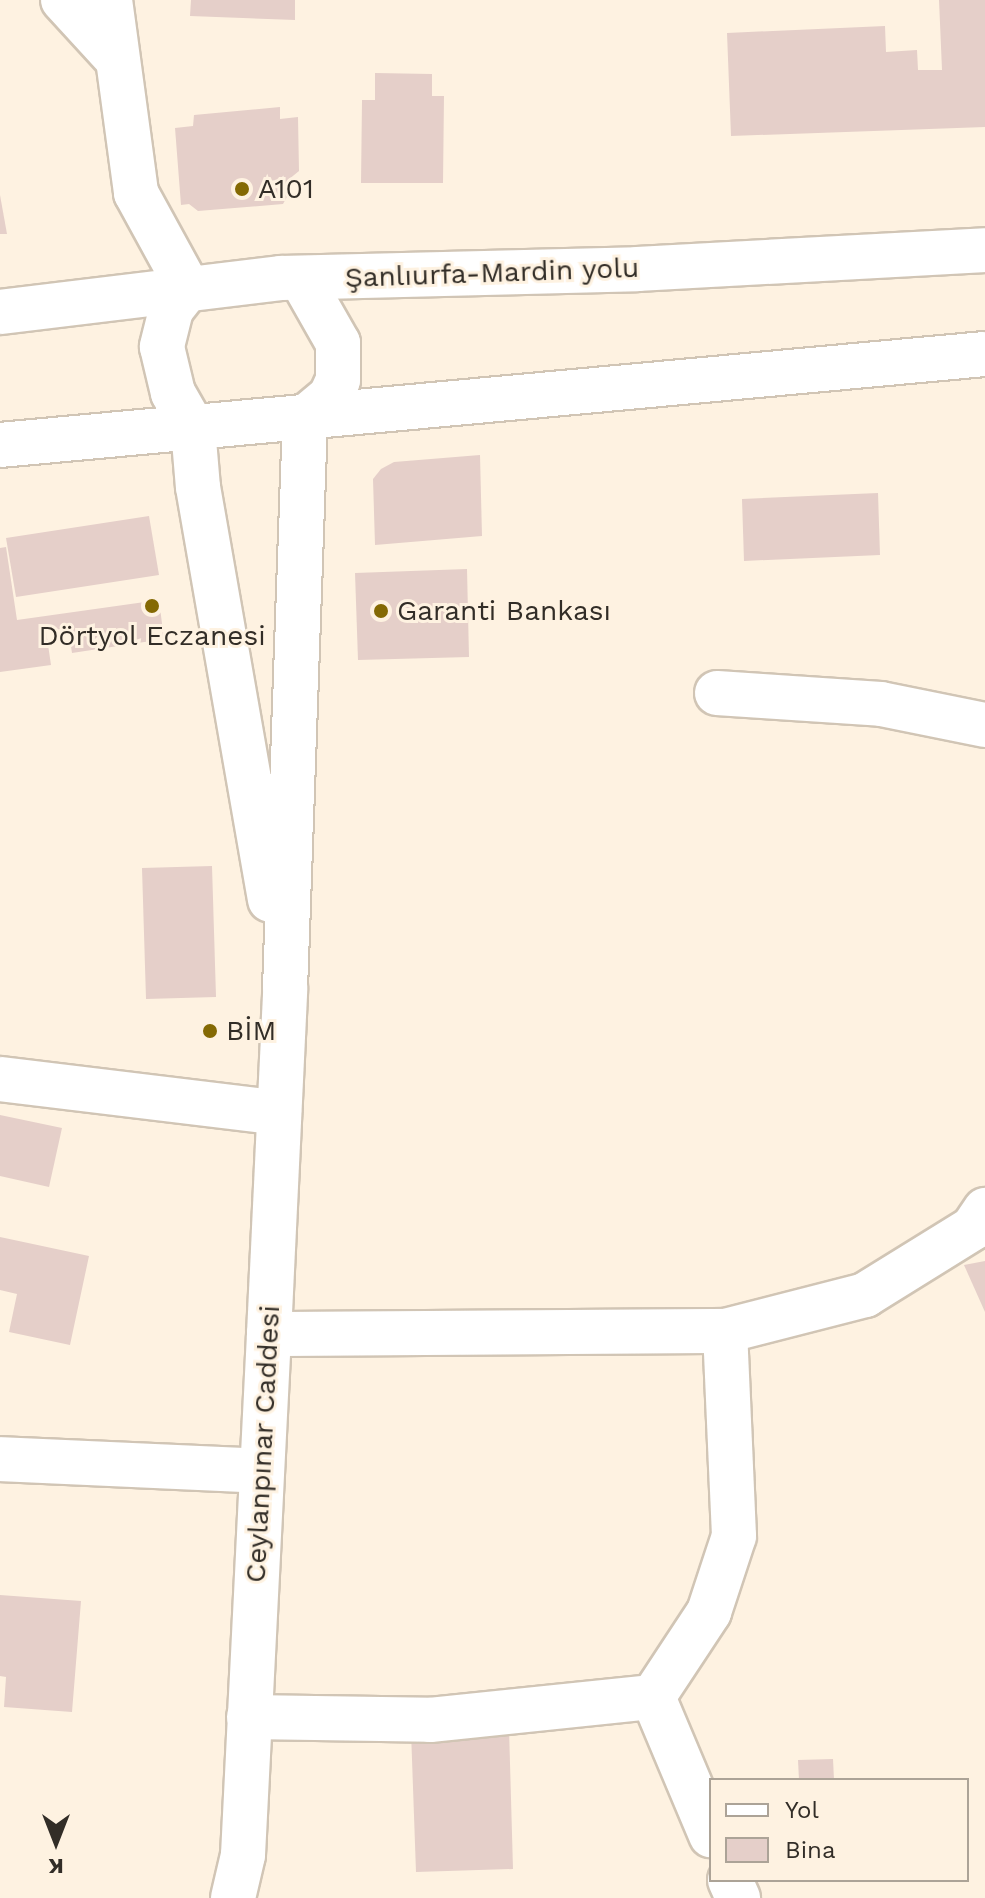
<!DOCTYPE html>
<html>
<head>
<meta charset="utf-8">
<style>
	body { margin:0 }
	#map { position:relative; width:985px; height:1898px; overflow:hidden; background:#fef2e1; font-family:"Work Sans",sans-serif }
	div>[style] { position:absolute }
	[style*='--x'] { left:calc(var(--x)*1px); top:calc(var(--y)*1px); width:calc(var(--w)*1px); rotate:calc(var(--a)*1deg) }
	.building>* { inset:0; background:#e5cfc9 }
	.roads { filter:drop-shadow(2px 0 #d1c5b5) drop-shadow(-2px 0 #d1c5b5) drop-shadow(0 2px #d1c5b5) drop-shadow(0 -2px #d1c5b5) }
	.minor>* { height:44px; margin:-22px; padding:0 22px; transform-origin:22px; border-radius:22px; background:#fff }
	.highway>* { height:44px; margin:-22px; padding:0 22px; transform-origin:22px; border-radius:22px; background:#fff }
	.dots>* { width:22px; height:22px; translate:-50% -50%; box-sizing:border-box; border:4px solid #fef2e1; border-radius:50% }
	span { translate:-50% -50%; white-space:nowrap; text-align:center; line-height:1.15; -webkit-text-stroke:6px #fef2e1; paint-order:stroke }
	.poi-label { font-size:28px; color:#322d27 }
	.left { translate:0 -50%; text-align:left }
	.street-label { font-size:28px; color:#322d27 }
	.legend { position:absolute; left:709px; top:1778px; width:260px; height:104px; box-sizing:border-box; background:#fef2e1; border:2px solid #aca397; margin:0; padding:10px 14px; list-style:none; font-size:24px; color:#322d27 }
	.legend li { display:flex; align-items:center; gap:16px; height:40px }
	.legend b { width:40px; border:2px solid #aca397 }
	.north { position:absolute; left:16px; top:1802px; width:80px; height:80px; -webkit-text-stroke:6px #fef2e1; paint-order:stroke; rotate:180deg; font-size:22px; font-weight:700; line-height:32px; text-align:center; color:#322d27 }
	.north::after { content:''; display:block; margin:auto; width:28px; height:36px; background:#322d27; clip-path:polygon(50% 0,100% 100%,50% 72%,0 100%) }
</style>
</head>
<body>
<div id="map">
	<div class="building">
		<i style="clip-path:polygon(191px 0,295px 0,295px 20px,190px 16px)"></i>
		<i style="clip-path:polygon(939px 0,985px 0,985px 127px,731px 136px,727px 33px,885px 26px,886px 52px,917px 50px,918px 70px,942px 70px)"></i>
		<i style="clip-path:polygon(375px 73px,432px 74px,432px 96px,444px 96px,443px 183px,361px 183px,362px 100px,375px 100px)"></i>
		<i style="clip-path:polygon(280px 107px,280px 119px,298px 117px,299px 171px,288px 180px,288px 195px,283px 204px,198px 211px,189px 204px,181px 205px,175px 128px,193px 126px,194px 115px)"></i>
		<i style="clip-path:polygon(0 195px,7px 234px,0 234px)"></i>
		<i style="clip-path:polygon(480px 455px,482px 536px,375px 545px,373px 479px,381px 469px,394px 462px)"></i>
		<i style="clip-path:polygon(878px 493px,880px 555px,744px 561px,742px 499px)"></i>
		<i style="clip-path:polygon(149px 516px,159px 575px,16px 597px,6px 538px)"></i>
		<i style="clip-path:polygon(6px 547px,17px 620px,159px 600px,164px 639px,72px 653px,68px 628px,46px 631px,51px 665px,0 672px,0 548px)"></i>
		<i style="clip-path:polygon(467px 569px,469px 657px,358px 660px,355px 573px)"></i>
		<i style="clip-path:polygon(212px 866px,216px 997px,146px 999px,142px 868px)"></i>
		<i style="clip-path:polygon(0 1115px,62px 1128px,49px 1187px,0 1176px)"></i>
		<i style="clip-path:polygon(0 1237px,89px 1256px,70px 1345px,9px 1332px,17px 1294px,0 1290px)"></i>
		<i style="clip-path:polygon(985px 1261px,985px 1312px,964px 1265px)"></i>
		<i style="clip-path:polygon(0 1595px,81px 1601px,72px 1712px,4px 1707px,6px 1677px,0 1676px)"></i>
		<i style="clip-path:polygon(509px 1728px,513px 1869px,416px 1872px,411px 1731px)"></i>
		<i style="clip-path:polygon(833px 1759px,834px 1780px,799px 1780px,798px 1760px)"></i>
	</div>
	<div class="roads">
		<div class="minor">
			<i style="--x:63;--y:0;--w:80;--a:47.5"></i>
			<i style="--x:110;--y:0;--w:195;--a:82.3"></i>
			<i style="--x:136;--y:193;--w:108;--a:61.3"></i>
			<i style="--x:193;--y:428;--w:59;--a:85.2"></i>
			<i style="--x:198;--y:487;--w:419;--a:80.1"></i>
			<i style="--x:717;--y:693;--w:164;--a:3.8"></i>
			<i style="--x:881;--y:704;--w:106;--a:11.4"></i>
			<i style="--x:0;--y:1079;--w:281;--a:6.9"></i>
			<i style="--x:269;--y:1334;--w:456;--a:-0.4"></i>
			<i style="--x:725;--y:1331;--w:145;--a:-14.4"></i>
			<i style="--x:865;--y:1295;--w:127;--a:-31.8"></i>
			<i style="--x:973;--y:1228;--w:22;--a:-56"></i>
			<i style="--x:0;--y:1459;--w:261;--a:2.6"></i>
			<i style="--x:653;--y:1697;--w:102;--a:-56.6"></i>
			<i style="--x:709;--y:1612;--w:80;--a:-71.8"></i>
			<i style="--x:734;--y:1536;--w:205;--a:-92.5"></i>
			<i style="--x:653;--y:1697;--w:150;--a:67.2"></i>
			<i style="--x:249;--y:1717;--w:181;--a:0.9"></i>
			<i style="--x:430;--y:1720;--w:224;--a:-5.9"></i>
			<i style="--x:730;--y:1880;--w:20;--a:66"></i>
			<i style="--x:233;--y:1898;--w:44;--a:-76.9"></i>
			<i style="--x:243;--y:1855;--w:522;--a:-87.14"></i>
			<i style="--x:269;--y:1334;--w:345;--a:-87.3"></i>
			<i style="--x:285;--y:989;--w:571;--a:-87.99"></i>
		</div>
		<div class="highway">
			<i style="--x:301;--y:278;--w:75;--a:60.4"></i>
			<i style="--x:338;--y:343;--w:37;--a:90"></i>
			<i style="--x:338;--y:380;--w:17;--a:114"></i>
			<i style="--x:331;--y:396;--w:34;--a:140"></i>
			<i style="--x:188;--y:288;--w:28;--a:128"></i>
			<i style="--x:171;--y:310;--w:38;--a:104"></i>
			<i style="--x:162;--y:347;--w:47;--a:76.6"></i>
			<i style="--x:173;--y:393;--w:40;--a:60.3"></i>
			<i style="--x:0;--y:312;--w:283;--a:-6.9"></i>
			<i style="--x:281;--y:278;--w:356;--a:-1.4"></i>
			<i style="--x:637;--y:269;--w:349;--a:-3.1"></i>
			<i style="--x:0;--y:445;--w:989;--a:-5.28"></i>
		</div>
	</div>
	<div class="dots">
		<i style="left:242px;top:189px;background:#846903"></i>
		<i style="left:152px;top:606px;background:#846903"></i>
		<i style="left:381px;top:611px;background:#846903"></i>
		<i style="left:210px;top:1031px;background:#846903"></i>
	</div>
	<div class="poi-label">
		<span class="left" style="left:258px;top:189px">A101</span>
		<span class="left" style="left:397px;top:611px">Garanti Bankası</span>
		<span style="left:152px;top:636px">Dörtyol Eczanesi</span>
		<span class="left" style="left:226px;top:1031px">BİM</span>
	</div>
	<div class="street-label">
		<span style="left:492px;top:273px;rotate:-2deg">Şanlıurfa-Mardin yolu</span>
		<span style="left:263px;top:1444px;rotate:-87deg">Ceylanpınar Caddesi</span>
	</div>
	<ul class="legend">
	<li><b style="height:10px;background:#fff"></b>Yol</li>
	<li><b style="height:22px;background:#e5cfc9"></b>Bina</li>
	</ul>
	<div class="north">K</div>
</div>
</body>
</html>
